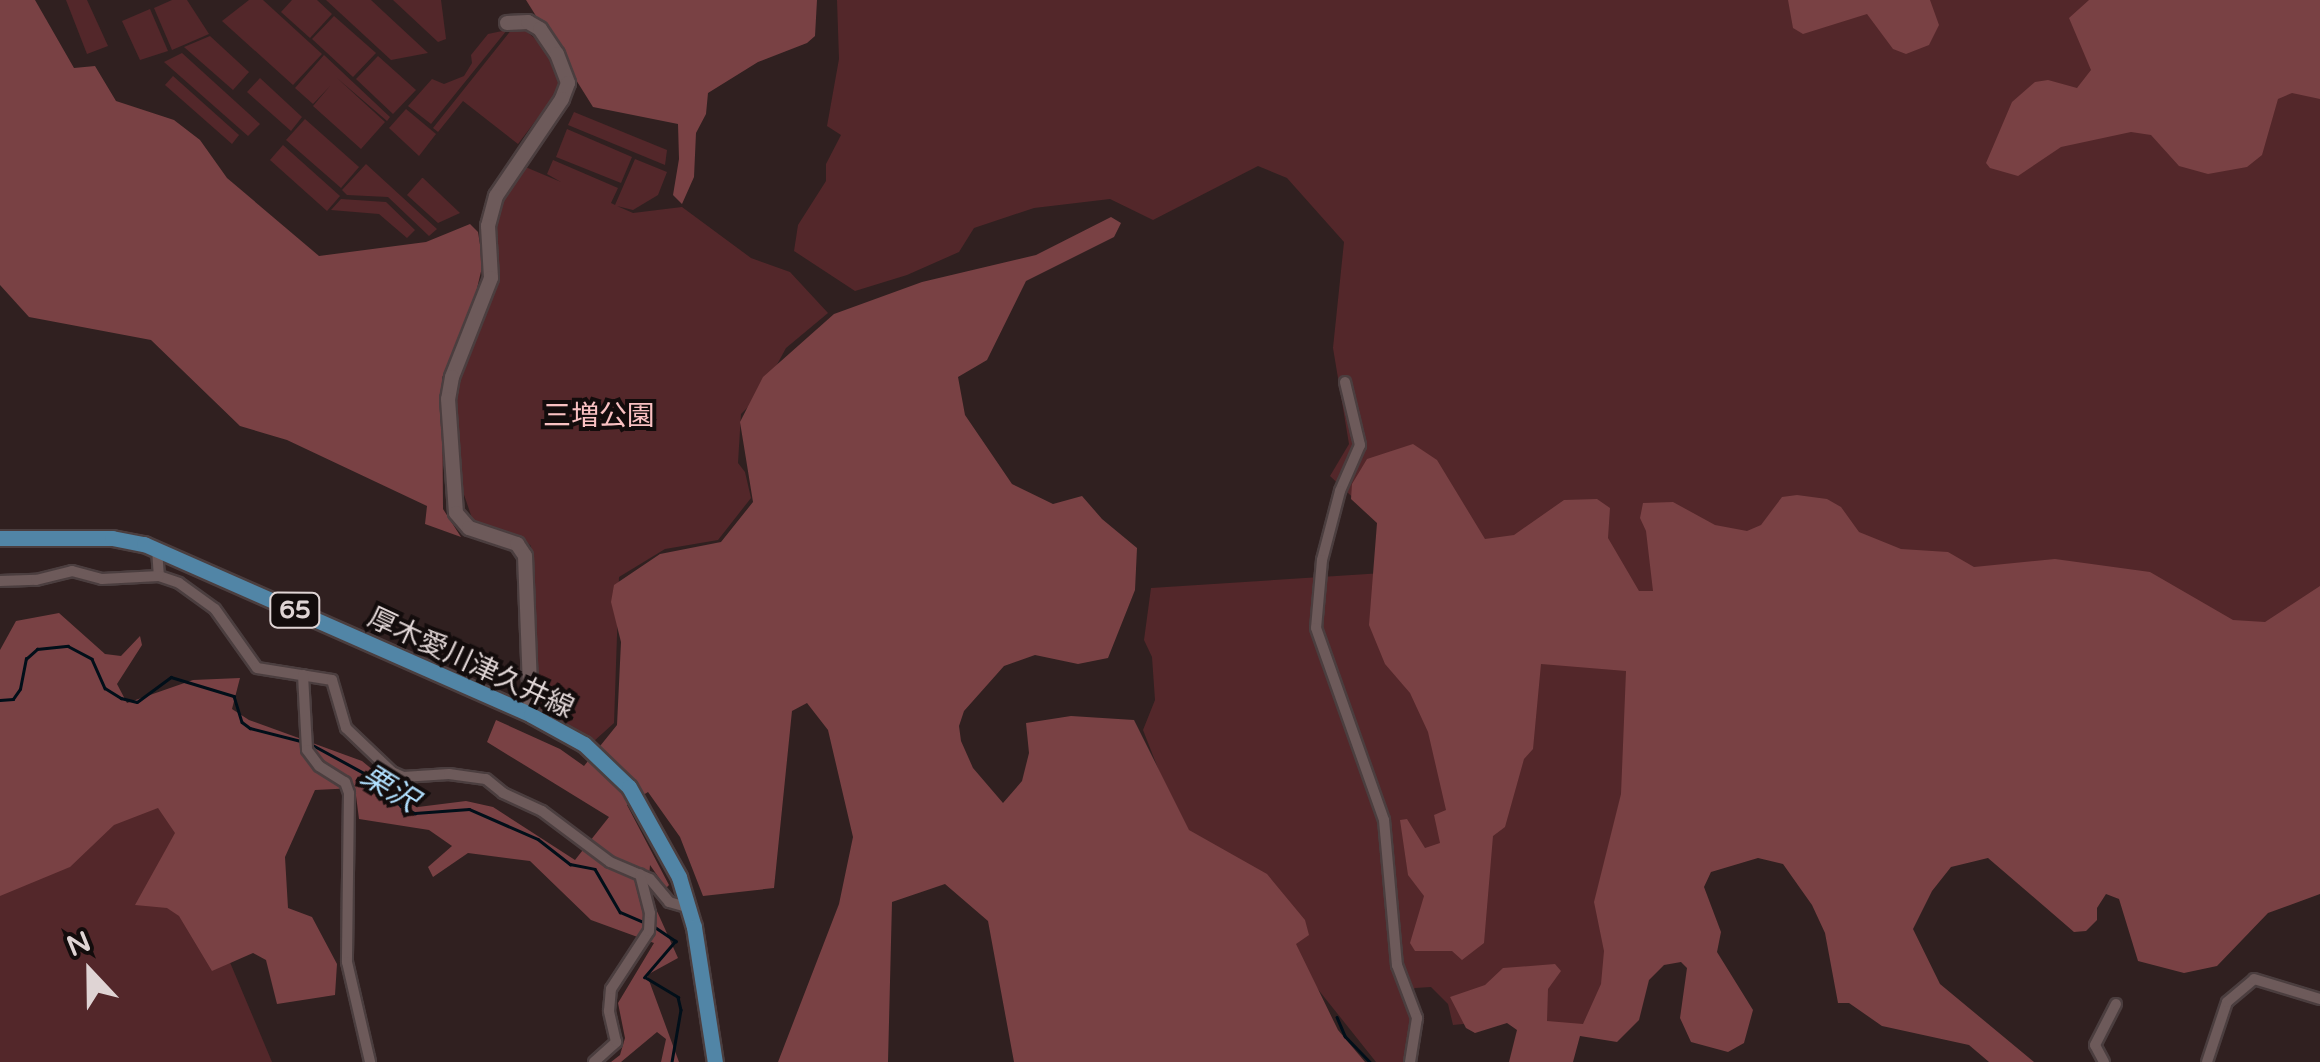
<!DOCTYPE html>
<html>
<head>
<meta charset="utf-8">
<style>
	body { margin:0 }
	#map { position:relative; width:2320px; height:1062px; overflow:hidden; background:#302020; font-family:"Varela Round","Noto Sans JP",sans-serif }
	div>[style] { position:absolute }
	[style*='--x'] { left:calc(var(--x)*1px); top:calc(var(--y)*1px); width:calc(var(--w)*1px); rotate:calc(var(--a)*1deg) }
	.green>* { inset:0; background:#53272a }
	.forest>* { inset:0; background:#794144 }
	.stream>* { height:2.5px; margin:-1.25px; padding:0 1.25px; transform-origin:1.25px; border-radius:1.25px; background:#010f19 }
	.roads { filter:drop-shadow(2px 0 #4b3e3f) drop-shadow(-2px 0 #4b3e3f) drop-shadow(0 2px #4b3e3f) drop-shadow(0 -2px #4b3e3f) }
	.street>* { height:10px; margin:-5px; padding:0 5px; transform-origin:5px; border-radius:5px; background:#6d5a5a }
	.secondary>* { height:14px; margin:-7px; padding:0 7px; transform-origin:7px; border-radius:7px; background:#6d5a5a }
	.primary>* { height:15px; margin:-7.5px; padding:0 7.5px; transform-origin:7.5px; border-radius:7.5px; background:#5185a6 }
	span { translate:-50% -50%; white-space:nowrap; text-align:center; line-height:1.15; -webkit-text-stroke:8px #130c0c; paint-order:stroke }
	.shield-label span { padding:2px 8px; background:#130c0c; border:2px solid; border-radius:8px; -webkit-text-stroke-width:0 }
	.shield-label { font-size:25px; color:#dfd4d4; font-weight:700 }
	.park-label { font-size:28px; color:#f9c1c2 }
	.street-label { font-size:28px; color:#dfd4d4 }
	.water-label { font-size:30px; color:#b0dffe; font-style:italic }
	.north { position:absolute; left:40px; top:922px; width:100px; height:100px; -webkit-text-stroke:8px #130c0c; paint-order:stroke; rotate:338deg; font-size:28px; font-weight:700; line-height:40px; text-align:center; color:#dfd4d4 }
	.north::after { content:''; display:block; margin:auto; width:35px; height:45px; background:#dfd4d4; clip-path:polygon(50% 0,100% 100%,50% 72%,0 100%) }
</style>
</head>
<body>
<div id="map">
	<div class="green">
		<i style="clip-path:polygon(66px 0,87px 0,108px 46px,87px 54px)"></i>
		<i style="clip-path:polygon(172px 0,187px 0,209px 34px,172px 50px,154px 8px)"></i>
		<i style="clip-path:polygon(249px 0,263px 0,322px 54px,293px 85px,222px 21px)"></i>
		<i style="clip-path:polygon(292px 0,317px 0,332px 14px,310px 38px,281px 12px)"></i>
		<i style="clip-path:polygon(326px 0,371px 0,428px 53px,391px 60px)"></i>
		<i style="clip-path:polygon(393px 0,441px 0,446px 39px,438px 42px)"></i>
		<i style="clip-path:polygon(837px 0,2251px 0,2320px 67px,2320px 673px,1761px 741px,1587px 1028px,1493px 1021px,1453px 1025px,1448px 1004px,1431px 987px,1415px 988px,1404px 998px,1412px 1026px,1405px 1062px,1376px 1062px,1214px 859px,1184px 835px,1143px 730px,1155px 700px,1152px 657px,1144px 640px,1151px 588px,1430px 570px,1330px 476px,1349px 444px,1333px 348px,1344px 242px,1287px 178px,1258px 166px,1153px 220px,1110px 199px,1034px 208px,974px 228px,959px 252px,907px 275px,855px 291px,794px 251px,798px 225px,826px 181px,826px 164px,841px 135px,827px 126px,839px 59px)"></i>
		<i style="clip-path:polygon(150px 9px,168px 51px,140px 60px,122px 21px)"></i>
		<i style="clip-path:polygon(334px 16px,376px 53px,353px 77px,312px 39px)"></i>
		<i style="clip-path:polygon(512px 29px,526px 31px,544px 46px,560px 82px,558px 91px,518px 144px,463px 101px,438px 132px,433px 128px)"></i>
		<i style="clip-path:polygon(507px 30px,431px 124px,408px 106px,432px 79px,444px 84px,464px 76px,472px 63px,471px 55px,488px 34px)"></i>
		<i style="clip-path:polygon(210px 36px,249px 72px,233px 90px,184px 47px)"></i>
		<i style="clip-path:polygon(182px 53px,260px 124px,248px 136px,164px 62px)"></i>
		<i style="clip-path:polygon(324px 55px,390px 117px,387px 121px,337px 78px,385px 122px,361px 149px,313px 106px,330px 86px,313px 104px,295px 88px)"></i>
		<i style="clip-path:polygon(378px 56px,416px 90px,393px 114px,356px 79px)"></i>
		<i style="clip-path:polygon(173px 76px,239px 135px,232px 144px,165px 85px)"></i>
		<i style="clip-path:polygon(260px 78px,302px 117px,291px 131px,247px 92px)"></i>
		<i style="clip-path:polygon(406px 109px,436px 134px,419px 156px,389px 128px)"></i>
		<i style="clip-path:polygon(574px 112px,667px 150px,665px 165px,568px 125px)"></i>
		<i style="clip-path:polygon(305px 119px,359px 167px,341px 188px,286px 140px)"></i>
		<i style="clip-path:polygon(567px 129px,632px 157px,621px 183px,556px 157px)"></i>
		<i style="clip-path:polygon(283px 145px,340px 196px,327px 211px,270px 160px)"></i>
		<i style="clip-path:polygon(635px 159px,667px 172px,658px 195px,633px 210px,617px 206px,633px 213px,682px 207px,751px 258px,790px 272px,828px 313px,786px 348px,761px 394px,741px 414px,738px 463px,745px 472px,751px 498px,718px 540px,665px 549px,619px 577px,614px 723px,593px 742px,541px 714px,536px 700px,531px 546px,521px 537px,473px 521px,460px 483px,455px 409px,459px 379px,490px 299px,496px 272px,494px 221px,507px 182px,523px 166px,561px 182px,547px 174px,553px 160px,618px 188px,611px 203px,615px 205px)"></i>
		<i style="clip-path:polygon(366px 164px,437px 229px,429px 236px,388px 197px,347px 195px,342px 190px)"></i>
		<i style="clip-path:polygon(422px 178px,423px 178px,460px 213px,438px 223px,407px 195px)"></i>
		<i style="clip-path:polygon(341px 199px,386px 202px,415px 230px,407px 238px,379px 214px,331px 210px)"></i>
		<i style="clip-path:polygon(156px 787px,272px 1062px,0 1062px,0 874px)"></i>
	</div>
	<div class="forest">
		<i style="clip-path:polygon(0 0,35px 0,74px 68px,95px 66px,116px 101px,174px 120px,200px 140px,227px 178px,319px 256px,426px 242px,470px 224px,478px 232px,483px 263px,475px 297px,442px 378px,443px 509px,461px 537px,425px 524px,427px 506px,287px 440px,240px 426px,151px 340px,29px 317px,0 285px)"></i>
		<i style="clip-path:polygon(526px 0,817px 0,815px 36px,807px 43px,758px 62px,708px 93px,706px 114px,696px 133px,694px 177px,682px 204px,673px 195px,679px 159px,678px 124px,593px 107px)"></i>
		<i style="clip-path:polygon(1788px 0,1930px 0,1939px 25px,1929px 45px,1906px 54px,1893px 49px,1867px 14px,1803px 34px,1793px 28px)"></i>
		<i style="clip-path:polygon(2089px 0,2320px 0,2320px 99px,2292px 93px,2278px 99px,2262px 155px,2247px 167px,2208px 174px,2179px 166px,2151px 135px,2131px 132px,2061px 147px,2018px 176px,1990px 168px,1986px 163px,2012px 102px,2035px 82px,2048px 80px,2077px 88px,2091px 70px,2069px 18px)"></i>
		<i style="clip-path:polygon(1111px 217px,1121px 223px,1114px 237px,1026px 281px,987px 360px,958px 377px,965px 415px,1012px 484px,1053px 504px,1082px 496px,1102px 519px,1137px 548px,1135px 590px,1108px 658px,1078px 664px,1035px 655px,1004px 666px,964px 711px,959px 726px,961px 741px,973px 768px,1003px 803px,1022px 781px,1029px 753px,1026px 723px,1071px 716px,1134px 720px,1189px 830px,1267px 874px,1305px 920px,1309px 935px,1296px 944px,1338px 1030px,1365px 1062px,1014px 1062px,988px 921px,945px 884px,892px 902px,888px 1062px,778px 1062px,839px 904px,853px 837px,828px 730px,807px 703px,792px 711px,774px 888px,703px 896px,680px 837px,648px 792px,627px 805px,669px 885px,666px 888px,650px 865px,648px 891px,678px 958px,647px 975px,679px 1062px,661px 1062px,666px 1039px,657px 1032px,621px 1062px,611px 1062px,620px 1055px,625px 1038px,618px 1003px,654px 943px,591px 920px,530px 861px,468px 853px,433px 877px,428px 867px,452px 846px,429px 830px,359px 819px,355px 788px,315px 790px,285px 857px,288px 908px,312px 917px,337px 964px,335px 995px,277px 1004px,266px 960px,253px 953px,212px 971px,179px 916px,167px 908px,135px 905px,175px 833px,158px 808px,114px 825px,70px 867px,0 896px,0 650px,16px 621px,59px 613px,105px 654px,121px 656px,140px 636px,142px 645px,117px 684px,127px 703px,193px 680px,240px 678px,232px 709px,249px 720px,362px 761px,418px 807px,466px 801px,493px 807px,575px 860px,609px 817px,487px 742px,496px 720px,560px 749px,584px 766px,617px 725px,621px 642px,611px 602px,614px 585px,660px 554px,721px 542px,753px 502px,740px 422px,763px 377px,834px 314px,922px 282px,1036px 255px)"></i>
		<i style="clip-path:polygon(1413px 444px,1437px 460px,1485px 539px,1514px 535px,1564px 500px,1597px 499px,1610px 508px,1608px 538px,1639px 591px,1653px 591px,1646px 531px,1640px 518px,1643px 503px,1673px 502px,1715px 525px,1747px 531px,1761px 525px,1782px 497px,1797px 495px,1827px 499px,1841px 507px,1859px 532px,1901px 549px,1948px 552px,1974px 567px,2055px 559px,2150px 572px,2233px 620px,2265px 622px,2320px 586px,2320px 894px,2268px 913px,2217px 966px,2184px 973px,2138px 961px,2119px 899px,2106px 894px,2097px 908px,2097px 920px,2086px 931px,2074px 932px,1988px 858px,1951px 867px,1932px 891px,1913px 929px,1940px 984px,2034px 1062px,1989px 1062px,1969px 1045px,1882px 1026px,1849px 1003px,1838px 1003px,1825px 933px,1812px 905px,1783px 864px,1758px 858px,1711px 872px,1704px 887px,1721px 932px,1717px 952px,1753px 1010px,1744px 1043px,1728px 1052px,1691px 1042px,1680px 1018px,1687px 968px,1681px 962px,1664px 965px,1649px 980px,1639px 1020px,1617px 1042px,1580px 1036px,1573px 1062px,1509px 1062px,1517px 1030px,1507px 1023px,1475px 1033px,1466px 1028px,1450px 997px,1485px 985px,1503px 968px,1555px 964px,1561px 971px,1548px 989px,1547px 1021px,1583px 1024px,1601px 984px,1604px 951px,1594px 902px,1621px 794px,1626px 671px,1541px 664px,1533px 749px,1524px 759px,1505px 827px,1493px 836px,1484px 943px,1462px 960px,1452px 951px,1415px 951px,1410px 943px,1424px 896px,1408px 875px,1400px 820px,1407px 819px,1425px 848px,1440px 843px,1434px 815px,1446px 810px,1428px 732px,1410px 693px,1385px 664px,1369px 625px,1377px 523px,1351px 499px,1352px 484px,1367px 459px)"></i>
	</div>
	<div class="stream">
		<i style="--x:0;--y:700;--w:13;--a:-4"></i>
		<i style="--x:13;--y:699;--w:12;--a:-55"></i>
		<i style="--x:20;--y:689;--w:31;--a:-79"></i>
		<i style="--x:26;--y:659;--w:15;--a:-42"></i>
		<i style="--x:37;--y:649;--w:31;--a:-6"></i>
		<i style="--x:68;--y:646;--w:27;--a:28"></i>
		<i style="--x:92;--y:659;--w:32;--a:66"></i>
		<i style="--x:105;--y:688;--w:19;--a:32"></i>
		<i style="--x:121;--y:698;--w:16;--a:14"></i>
		<i style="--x:137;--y:702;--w:42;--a:-36.3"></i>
		<i style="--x:171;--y:677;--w:66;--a:16.8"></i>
		<i style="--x:234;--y:696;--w:27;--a:73"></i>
		<i style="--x:242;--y:722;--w:10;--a:37"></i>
		<i style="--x:250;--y:728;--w:53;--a:14.3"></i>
		<i style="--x:309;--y:743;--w:77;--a:28.6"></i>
		<i style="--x:377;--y:780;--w:35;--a:47"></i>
		<i style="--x:401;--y:806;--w:16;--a:27"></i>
		<i style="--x:415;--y:813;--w:54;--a:-4.2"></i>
		<i style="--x:469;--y:809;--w:75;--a:23.5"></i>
		<i style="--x:538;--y:839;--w:41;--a:38"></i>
		<i style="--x:570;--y:864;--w:25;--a:11"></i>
		<i style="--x:595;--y:869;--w:50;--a:59.8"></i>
		<i style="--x:620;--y:912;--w:26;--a:23"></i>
		<i style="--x:652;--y:925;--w:29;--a:34"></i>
		<i style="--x:676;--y:941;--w:48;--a:130.7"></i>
		<i style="--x:645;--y:977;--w:39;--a:31"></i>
		<i style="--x:678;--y:997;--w:13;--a:77"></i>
		<i style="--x:681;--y:1010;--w:53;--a:99.8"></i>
		<i style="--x:1337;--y:1017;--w:21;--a:67"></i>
		<i style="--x:1345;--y:1036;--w:36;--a:46"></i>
	</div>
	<div class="roads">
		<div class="street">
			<i style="--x:1345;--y:382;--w:65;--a:76.6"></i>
			<i style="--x:1360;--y:445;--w:50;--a:113.5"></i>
			<i style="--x:1340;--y:491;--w:71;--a:104.6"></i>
			<i style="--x:1322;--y:560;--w:68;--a:95"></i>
			<i style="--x:1316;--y:628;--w:204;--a:70.5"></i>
			<i style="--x:1384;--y:820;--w:146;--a:84.9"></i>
			<i style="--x:1397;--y:965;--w:57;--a:69.3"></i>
			<i style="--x:1417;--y:1018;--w:45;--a:99"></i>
			<i style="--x:157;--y:549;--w:27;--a:86"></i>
			<i style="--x:159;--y:576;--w:21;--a:19"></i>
			<i style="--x:179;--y:583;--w:44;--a:35.8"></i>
			<i style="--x:215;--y:609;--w:72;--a:54.6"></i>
			<i style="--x:257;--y:668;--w:76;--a:9.1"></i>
			<i style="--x:332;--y:680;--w:50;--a:73.7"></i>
			<i style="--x:346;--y:728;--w:64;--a:43.7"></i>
			<i style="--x:392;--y:772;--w:12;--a:24"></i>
			<i style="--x:403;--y:777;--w:46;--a:-3.7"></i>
			<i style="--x:449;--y:774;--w:37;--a:8"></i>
			<i style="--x:486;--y:779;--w:22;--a:39"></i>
			<i style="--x:503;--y:793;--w:43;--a:24.8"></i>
			<i style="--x:542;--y:811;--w:85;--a:36.9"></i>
			<i style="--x:610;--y:862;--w:43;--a:23"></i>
			<i style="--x:650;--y:879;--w:30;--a:50"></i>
			<i style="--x:669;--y:902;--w:22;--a:16"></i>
			<i style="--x:0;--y:581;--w:36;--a:-2"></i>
			<i style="--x:36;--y:580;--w:37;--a:-14"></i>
			<i style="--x:72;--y:571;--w:31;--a:15"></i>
			<i style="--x:102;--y:579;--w:57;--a:-3"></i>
			<i style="--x:303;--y:675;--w:75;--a:86.9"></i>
			<i style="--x:307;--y:750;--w:20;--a:53"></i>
			<i style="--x:319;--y:766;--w:31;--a:32"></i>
			<i style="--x:345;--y:782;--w:12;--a:70"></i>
			<i style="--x:349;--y:793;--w:169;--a:90.7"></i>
			<i style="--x:347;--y:962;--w:103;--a:77"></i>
			<i style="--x:594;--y:1062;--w:30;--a:-42"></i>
			<i style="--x:616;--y:1042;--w:32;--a:-103"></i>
			<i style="--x:609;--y:1011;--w:22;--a:-85"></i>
			<i style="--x:611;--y:989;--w:69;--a:-56.8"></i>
			<i style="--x:649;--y:931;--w:18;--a:-87"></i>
			<i style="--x:650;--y:913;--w:40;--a:-104.4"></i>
			<i style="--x:2104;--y:1062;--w:19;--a:-118"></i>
			<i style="--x:2095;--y:1045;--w:46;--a:-62.9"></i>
			<i style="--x:2207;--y:1062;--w:63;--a:-71.6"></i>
			<i style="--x:2227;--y:1002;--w:35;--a:-40"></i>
			<i style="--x:2254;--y:979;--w:69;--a:16.9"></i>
		</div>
		<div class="secondary">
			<i style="--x:507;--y:23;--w:21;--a:-3"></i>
			<i style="--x:528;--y:22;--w:14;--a:30"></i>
			<i style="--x:540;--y:29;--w:30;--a:56"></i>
			<i style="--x:557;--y:54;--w:31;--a:69"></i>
			<i style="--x:568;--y:83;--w:17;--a:111"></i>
			<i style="--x:562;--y:99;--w:117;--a:124.2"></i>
			<i style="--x:496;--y:196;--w:31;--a:105"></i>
			<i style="--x:488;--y:226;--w:52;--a:86.7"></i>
			<i style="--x:491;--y:278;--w:106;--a:111.5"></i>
			<i style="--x:452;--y:377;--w:22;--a:100"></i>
			<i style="--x:448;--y:399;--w:114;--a:86"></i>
			<i style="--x:456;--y:513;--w:20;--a:49"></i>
			<i style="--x:469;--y:528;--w:51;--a:18.4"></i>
			<i style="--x:517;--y:544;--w:14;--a:56"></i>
			<i style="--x:525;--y:556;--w:159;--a:87.8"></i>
		</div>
		<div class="primary">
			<i style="--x:0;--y:538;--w:112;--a:0"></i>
			<i style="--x:112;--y:538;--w:33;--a:11"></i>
			<i style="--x:144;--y:544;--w:423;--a:23.8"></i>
			<i style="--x:531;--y:715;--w:60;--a:28.7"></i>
			<i style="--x:584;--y:744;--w:62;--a:43.7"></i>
			<i style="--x:629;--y:787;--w:103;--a:60.9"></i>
			<i style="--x:679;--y:877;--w:52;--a:73.3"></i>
			<i style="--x:694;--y:927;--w:137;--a:81.2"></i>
		</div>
	</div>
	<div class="shield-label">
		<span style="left:295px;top:610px">65</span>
	</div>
	<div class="park-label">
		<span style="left:599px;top:416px">三増公園</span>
	</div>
	<div class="street-label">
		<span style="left:471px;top:663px;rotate:25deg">厚木愛川津久井線</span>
	</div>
	<div class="water-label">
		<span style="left:389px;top:789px;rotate:32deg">栗沢</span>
	</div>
	<div class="north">N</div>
</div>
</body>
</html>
